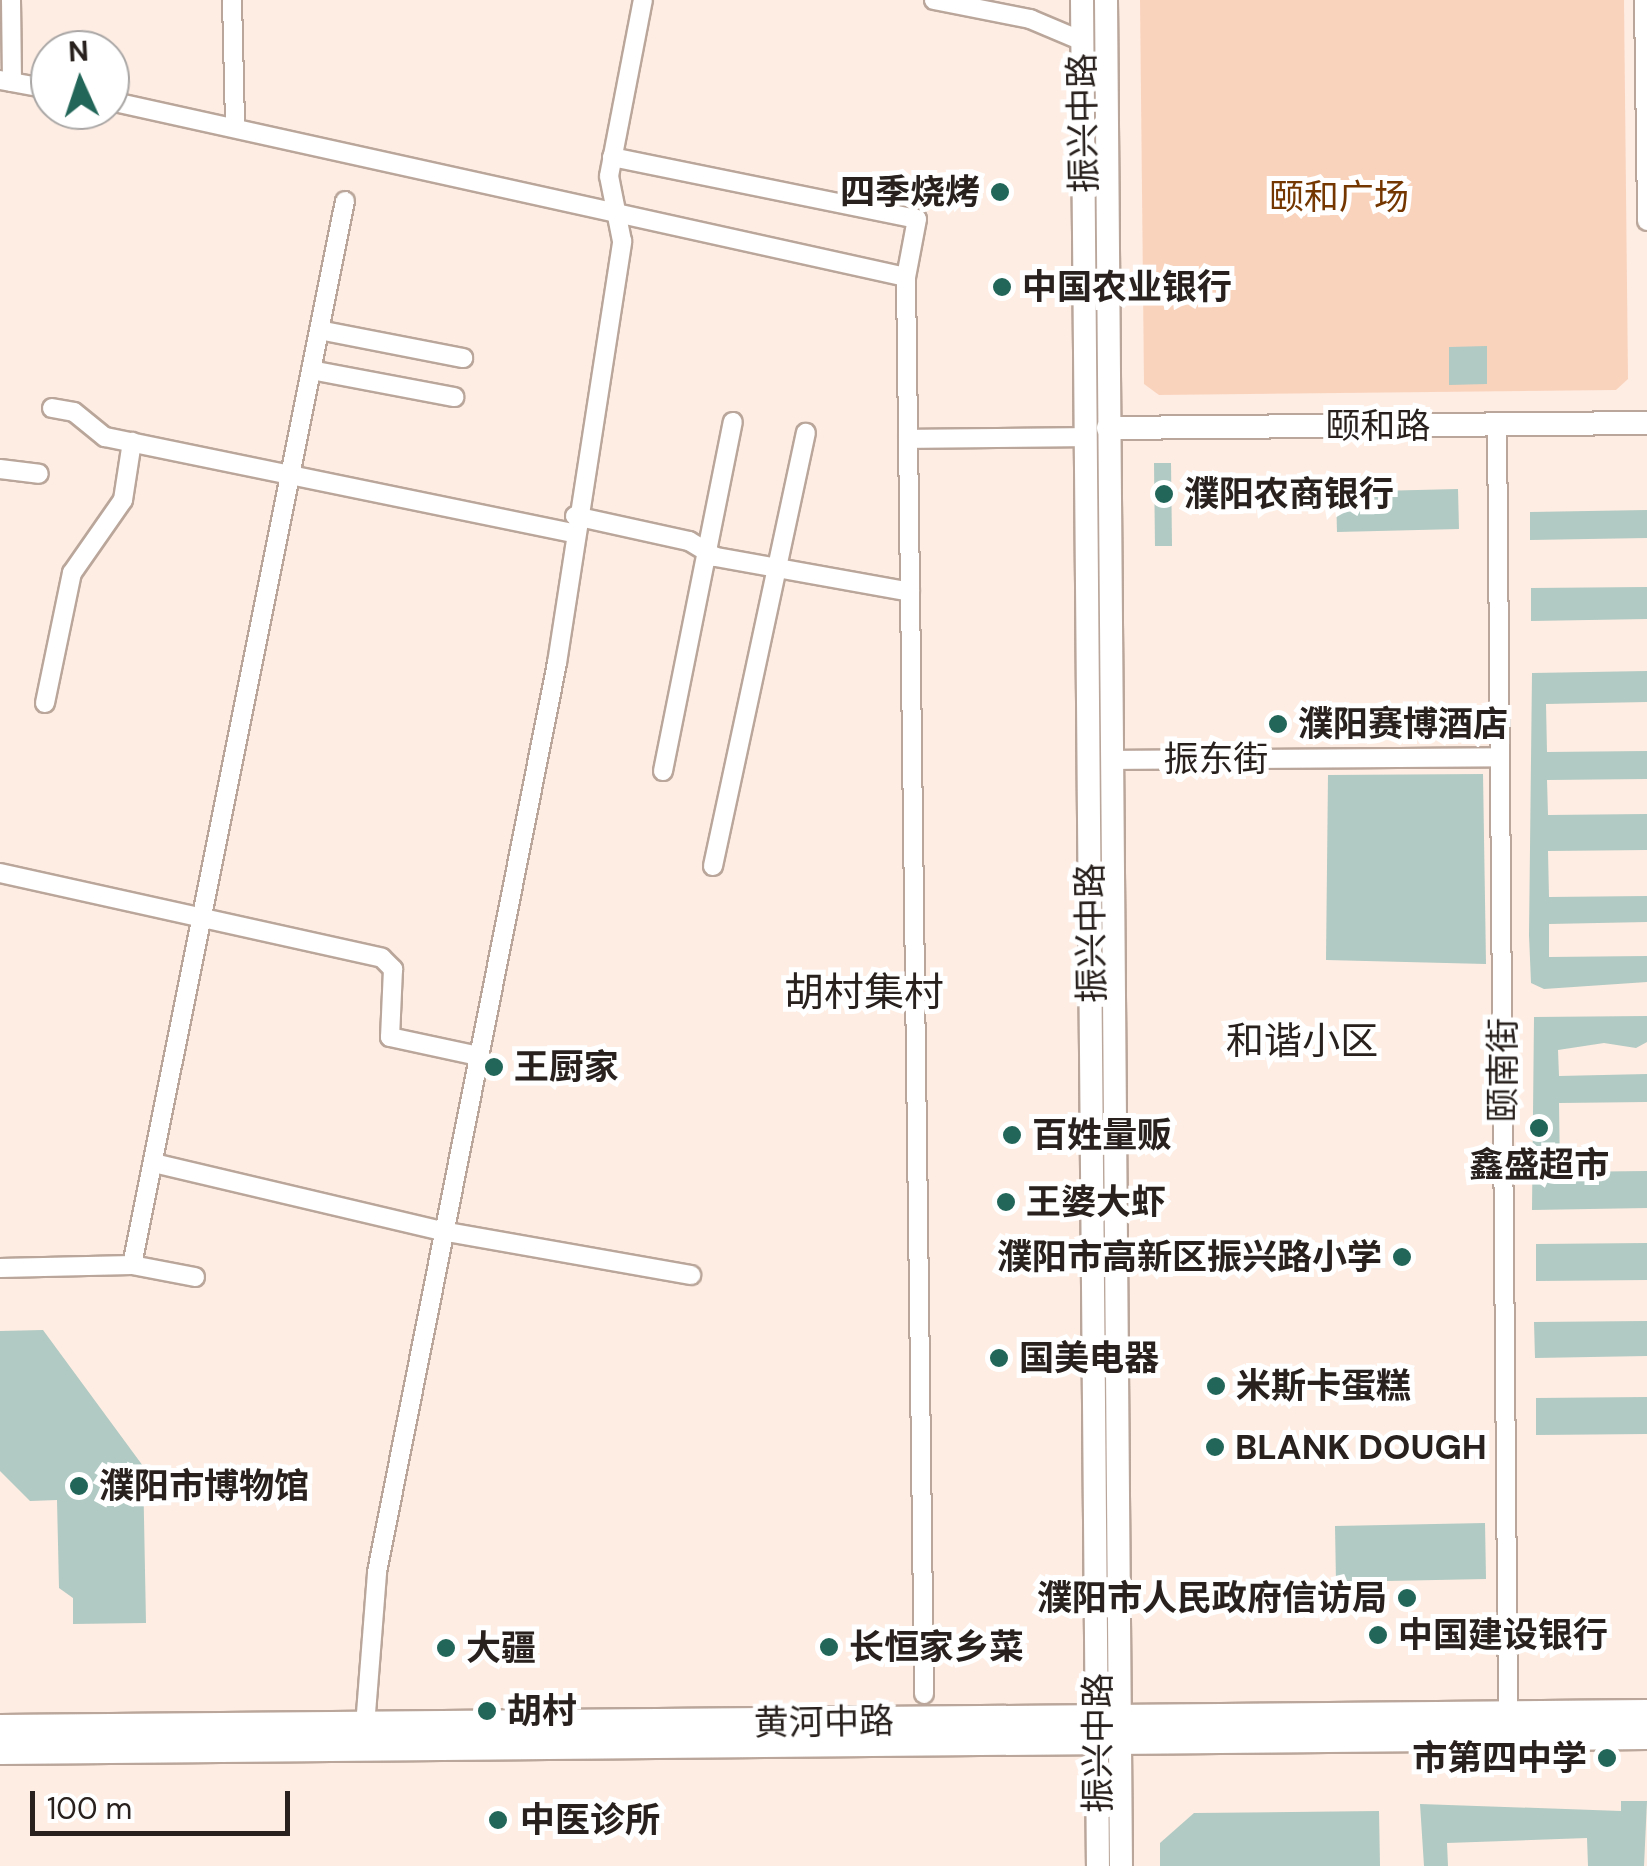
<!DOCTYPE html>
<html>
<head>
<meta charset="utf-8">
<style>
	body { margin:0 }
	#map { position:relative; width:1647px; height:1866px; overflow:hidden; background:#feede3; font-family:"DM Sans","Noto Sans SC",sans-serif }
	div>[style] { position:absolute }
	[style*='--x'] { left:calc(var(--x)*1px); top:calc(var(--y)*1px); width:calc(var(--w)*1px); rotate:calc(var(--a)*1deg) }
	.green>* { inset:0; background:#fad3bd }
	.building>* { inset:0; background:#b1cac3 }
	.roads { filter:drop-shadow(2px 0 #baa69a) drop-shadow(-2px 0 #baa69a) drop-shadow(0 2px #baa69a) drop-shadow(0 -2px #baa69a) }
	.minor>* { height:18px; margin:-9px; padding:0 9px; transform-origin:9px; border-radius:9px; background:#fff }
	.tertiary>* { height:22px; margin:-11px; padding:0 11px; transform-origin:11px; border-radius:11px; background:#fff }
	.primary>* { height:28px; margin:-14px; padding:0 14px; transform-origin:14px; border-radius:14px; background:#fff }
	.dots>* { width:28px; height:28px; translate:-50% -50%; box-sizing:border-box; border:5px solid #fff; border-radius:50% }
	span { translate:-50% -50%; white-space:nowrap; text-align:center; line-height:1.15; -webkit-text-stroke:10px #fff; paint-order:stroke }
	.street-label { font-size:35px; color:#28211d }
	.poi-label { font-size:35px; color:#28211d; font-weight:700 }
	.right { translate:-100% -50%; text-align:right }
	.left { translate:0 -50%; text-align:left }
	.park-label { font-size:35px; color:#753701 }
	.neighbourhood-label { font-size:38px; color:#28211d }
	.quarter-label { font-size:40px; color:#28211d }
	.north { position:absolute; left:30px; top:30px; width:100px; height:100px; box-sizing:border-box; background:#fff; border:2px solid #a9a6a5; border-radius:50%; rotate:357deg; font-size:28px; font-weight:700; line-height:40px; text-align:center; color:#28211d }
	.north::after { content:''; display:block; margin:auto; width:35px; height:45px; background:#216658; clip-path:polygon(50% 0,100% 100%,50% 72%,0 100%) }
	.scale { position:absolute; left:30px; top:1791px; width:260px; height:45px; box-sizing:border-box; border:5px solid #28211d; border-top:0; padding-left:12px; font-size:30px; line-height:35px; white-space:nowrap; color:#28211d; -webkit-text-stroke:8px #fff; paint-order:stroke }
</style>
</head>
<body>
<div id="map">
	<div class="green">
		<i style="clip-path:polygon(1140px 0,1624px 0,1628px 379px,1616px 390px,1159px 395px,1144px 384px)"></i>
	</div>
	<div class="building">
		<i style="clip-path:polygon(1487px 346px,1487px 384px,1449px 385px,1449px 347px)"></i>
		<i style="clip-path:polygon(1154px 463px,1171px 463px,1172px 546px,1155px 546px)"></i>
		<i style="clip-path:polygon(1458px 489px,1459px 529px,1337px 532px,1336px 492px)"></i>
		<i style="clip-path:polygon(1647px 510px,1647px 538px,1530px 540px,1530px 512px)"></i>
		<i style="clip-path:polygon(1647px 587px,1647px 619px,1531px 621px,1531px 588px)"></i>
		<i style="clip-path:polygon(1647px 671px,1647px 702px,1546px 704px,1547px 752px,1647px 751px,1647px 779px,1547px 780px,1548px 815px,1647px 814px,1647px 850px,1548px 851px,1549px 897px,1647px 896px,1647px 922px,1549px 924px,1549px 957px,1647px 956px,1647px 982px,1544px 989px,1531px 983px,1529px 935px,1532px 673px)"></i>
		<i style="clip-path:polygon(1483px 774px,1486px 964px,1326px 960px,1328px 775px)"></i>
		<i style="clip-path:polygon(1647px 1016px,1647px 1042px,1636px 1048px,1604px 1043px,1558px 1050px,1559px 1076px,1647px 1074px,1647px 1102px,1559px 1103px,1560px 1172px,1647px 1171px,1647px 1208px,1532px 1210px,1534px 1017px)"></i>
		<i style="clip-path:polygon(1647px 1243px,1647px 1280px,1536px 1281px,1536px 1244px)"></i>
		<i style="clip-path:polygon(1647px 1321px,1647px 1356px,1535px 1358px,1534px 1322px)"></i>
		<i style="clip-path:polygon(43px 1330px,143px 1466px,146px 1623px,73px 1624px,73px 1598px,59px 1588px,57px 1500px,30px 1501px,0 1471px,0 1331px)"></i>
		<i style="clip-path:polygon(1647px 1397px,1647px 1434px,1536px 1435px,1536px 1398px)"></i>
		<i style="clip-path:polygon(1485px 1523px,1486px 1579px,1336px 1582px,1335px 1526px)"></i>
		<i style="clip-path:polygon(1621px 1801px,1647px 1801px,1644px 1866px,1588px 1866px,1587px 1838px,1447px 1843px,1448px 1866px,1424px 1866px,1420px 1804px,1621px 1811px)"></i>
		<i style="clip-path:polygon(1379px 1811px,1380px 1866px,1160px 1866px,1160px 1843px,1194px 1813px)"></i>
	</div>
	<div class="roads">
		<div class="minor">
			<i style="--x:11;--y:0;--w:82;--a:89.3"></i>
			<i style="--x:232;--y:0;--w:126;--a:88.6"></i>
			<i style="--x:934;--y:0;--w:98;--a:11.2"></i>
			<i style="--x:1030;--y:19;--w:56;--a:22.9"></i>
			<i style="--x:1644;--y:0;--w:221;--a:89.2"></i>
			<i style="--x:0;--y:80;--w:51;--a:10.2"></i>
			<i style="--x:110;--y:101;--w:815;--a:12.47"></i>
			<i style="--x:612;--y:157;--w:311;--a:11.5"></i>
			<i style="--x:917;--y:219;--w:59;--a:100.7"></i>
			<i style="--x:906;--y:277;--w:1417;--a:89.27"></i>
			<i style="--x:319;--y:330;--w:147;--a:11"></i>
			<i style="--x:311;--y:370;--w:146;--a:10.7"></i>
			<i style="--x:52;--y:408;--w:22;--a:10"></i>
			<i style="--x:74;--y:412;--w:40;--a:39"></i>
			<i style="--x:105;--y:437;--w:477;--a:11.6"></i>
			<i style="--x:1497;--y:425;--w:1291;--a:89.51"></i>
			<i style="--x:908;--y:439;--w:178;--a:-0.6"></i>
			<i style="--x:0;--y:469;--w:39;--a:7"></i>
			<i style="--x:575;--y:516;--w:117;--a:12.4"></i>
			<i style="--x:689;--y:541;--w:31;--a:31"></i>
			<i style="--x:716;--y:557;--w:197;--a:10.2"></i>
			<i style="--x:45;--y:703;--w:133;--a:-78.3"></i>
			<i style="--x:72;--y:573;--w:89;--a:-55.1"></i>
			<i style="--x:123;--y:500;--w:59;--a:-81.2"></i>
			<i style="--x:1111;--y:760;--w:389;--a:-0.4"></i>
			<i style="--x:663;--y:771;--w:356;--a:-78.7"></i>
			<i style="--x:713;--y:866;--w:443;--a:-77.9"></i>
			<i style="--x:0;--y:873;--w:391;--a:12.5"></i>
			<i style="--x:382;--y:958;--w:16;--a:45"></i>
			<i style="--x:393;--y:969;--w:68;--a:92.5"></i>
			<i style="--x:390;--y:1037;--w:91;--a:12.1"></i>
			<i style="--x:154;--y:1163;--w:301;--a:13.3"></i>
			<i style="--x:447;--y:1232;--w:248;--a:10"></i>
			<i style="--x:0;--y:1268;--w:132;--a:-1.3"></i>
			<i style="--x:195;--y:1277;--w:64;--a:-169.2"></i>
			<i style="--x:132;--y:1265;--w:1085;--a:-78.68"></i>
			<i style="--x:365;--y:1726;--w:154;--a:-85.5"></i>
			<i style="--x:377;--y:1572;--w:927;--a:-78.8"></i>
			<i style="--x:557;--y:663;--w:427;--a:-81.2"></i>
			<i style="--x:622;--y:241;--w:66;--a:-101.3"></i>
			<i style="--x:609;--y:176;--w:179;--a:-79.1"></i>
		</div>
		<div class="tertiary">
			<i style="--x:1082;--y:0;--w:1866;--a:89.51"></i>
			<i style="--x:1106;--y:0;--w:1866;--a:89.54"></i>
			<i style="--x:1108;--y:428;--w:539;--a:-0.53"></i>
		</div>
		<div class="primary">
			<i style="--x:0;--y:1729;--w:1647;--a:-0.52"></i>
			<i style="--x:0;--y:1750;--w:1647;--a:-0.52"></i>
		</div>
	</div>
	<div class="dots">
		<i style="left:1000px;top:192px;background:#216658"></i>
		<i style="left:1002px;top:287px;background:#216658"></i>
		<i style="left:1164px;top:494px;background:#216658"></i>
		<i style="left:1278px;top:724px;background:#216658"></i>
		<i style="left:494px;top:1067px;background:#216658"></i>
		<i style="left:1539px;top:1128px;background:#216658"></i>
		<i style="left:1012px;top:1135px;background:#216658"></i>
		<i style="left:1006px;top:1202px;background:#216658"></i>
		<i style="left:1402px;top:1257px;background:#216658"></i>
		<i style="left:999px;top:1358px;background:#216658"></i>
		<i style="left:1216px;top:1386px;background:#216658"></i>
		<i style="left:1215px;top:1447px;background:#216658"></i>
		<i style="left:79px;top:1486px;background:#216658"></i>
		<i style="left:1407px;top:1598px;background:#216658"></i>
		<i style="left:1378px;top:1635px;background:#216658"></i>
		<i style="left:829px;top:1647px;background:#216658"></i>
		<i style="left:446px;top:1648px;background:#216658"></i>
		<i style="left:487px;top:1711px;background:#216658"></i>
		<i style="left:1607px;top:1758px;background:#216658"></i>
		<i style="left:498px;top:1820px;background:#216658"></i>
	</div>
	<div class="street-label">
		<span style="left:1083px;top:123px;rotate:-91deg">振兴中路</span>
		<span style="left:1378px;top:426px">颐和路</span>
		<span style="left:1216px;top:759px">振东街</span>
		<span style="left:1091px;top:933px;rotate:-91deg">振兴中路</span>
		<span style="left:1503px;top:1070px;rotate:-90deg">颐南街</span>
		<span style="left:824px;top:1722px;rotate:-1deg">黄河中路</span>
		<span style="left:1098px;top:1743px;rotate:-90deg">振兴中路</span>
	</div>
	<div class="poi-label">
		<span class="right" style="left:980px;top:192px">四季烧烤</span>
		<span class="left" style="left:1022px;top:287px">中国农业银行</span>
		<span class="left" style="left:1184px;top:494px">濮阳农商银行</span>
		<span class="left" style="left:1298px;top:724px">濮阳赛博酒店</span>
		<span class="left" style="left:514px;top:1067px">王厨家</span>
		<span class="left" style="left:1032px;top:1135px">百姓量贩</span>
		<span style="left:1539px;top:1165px">鑫盛超市</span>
		<span class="left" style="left:1026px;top:1202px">王婆大虾</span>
		<span class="right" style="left:1382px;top:1257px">濮阳市高新区振兴路小学</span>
		<span class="left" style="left:1019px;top:1358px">国美电器</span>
		<span class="left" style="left:1236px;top:1386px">米斯卡蛋糕</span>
		<span class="left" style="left:1235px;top:1447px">BLANK DOUGH</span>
		<span class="left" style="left:99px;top:1486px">濮阳市博物馆</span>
		<span class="right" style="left:1387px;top:1598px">濮阳市人民政府信访局</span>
		<span class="left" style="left:1398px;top:1635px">中国建设银行</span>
		<span class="left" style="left:849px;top:1647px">长恒家乡菜</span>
		<span class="left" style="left:466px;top:1648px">大疆</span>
		<span class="left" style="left:507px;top:1711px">胡村</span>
		<span class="right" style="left:1587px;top:1758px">市第四中学</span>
		<span class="left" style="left:520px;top:1820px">中医诊所</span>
	</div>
	<div class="park-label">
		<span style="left:1339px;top:197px">颐和广场</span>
	</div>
	<div class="neighbourhood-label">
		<span style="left:1302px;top:1042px">和谐小区</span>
	</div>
	<div class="quarter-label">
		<span style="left:864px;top:992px">胡村集村</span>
	</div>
	<div class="north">N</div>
	<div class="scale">100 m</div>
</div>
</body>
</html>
